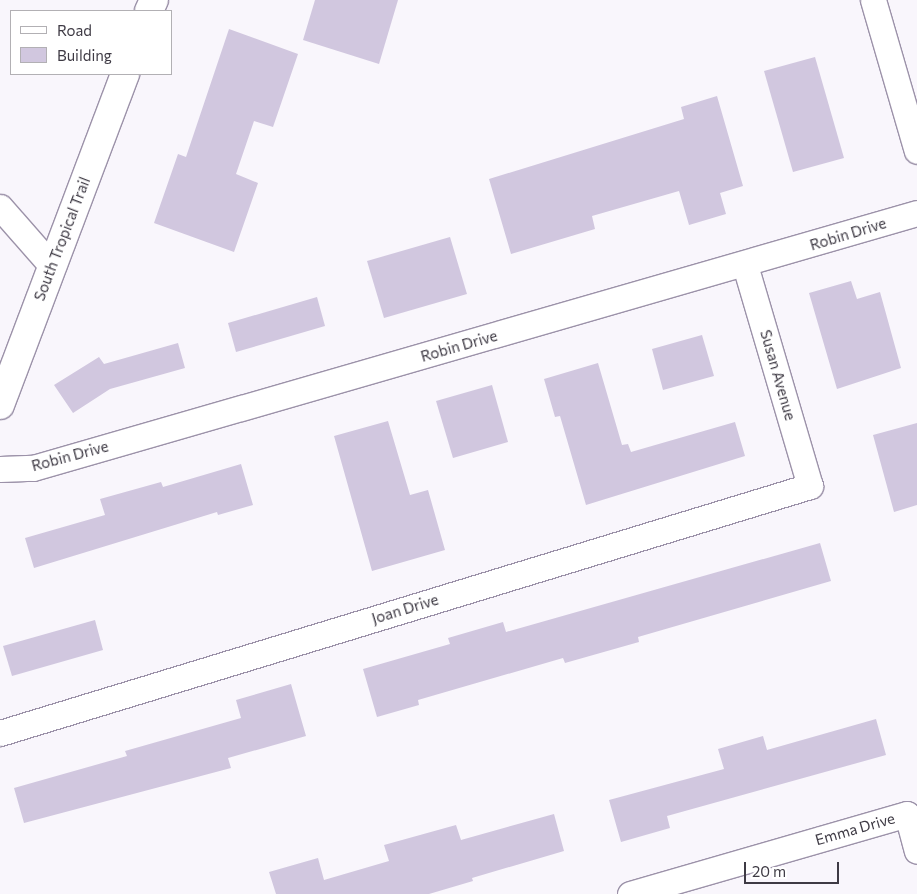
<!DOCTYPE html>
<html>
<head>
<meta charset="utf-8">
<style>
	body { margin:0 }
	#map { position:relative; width:917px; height:894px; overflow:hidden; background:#f9f6fc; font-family:Commissioner,sans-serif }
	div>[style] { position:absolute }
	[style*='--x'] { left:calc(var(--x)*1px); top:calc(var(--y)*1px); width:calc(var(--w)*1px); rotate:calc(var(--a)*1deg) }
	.building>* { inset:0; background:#d1c7df }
	.roads { filter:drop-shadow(1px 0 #9c92a9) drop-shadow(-1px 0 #9c92a9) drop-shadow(0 1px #9c92a9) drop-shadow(0 -1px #9c92a9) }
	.street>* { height:25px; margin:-12.5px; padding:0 12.5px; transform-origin:12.5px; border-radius:12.5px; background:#fff }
	.secondary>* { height:28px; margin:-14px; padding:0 14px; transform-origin:14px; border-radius:14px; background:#fff }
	span { translate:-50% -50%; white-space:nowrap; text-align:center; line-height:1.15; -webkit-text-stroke:5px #fff; paint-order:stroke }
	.street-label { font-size:15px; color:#3e3a44 }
	.legend { position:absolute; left:10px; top:10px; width:162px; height:65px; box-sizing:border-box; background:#fff; border:1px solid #b2b0b4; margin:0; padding:6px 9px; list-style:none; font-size:15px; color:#3e3a44 }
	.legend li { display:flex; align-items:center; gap:10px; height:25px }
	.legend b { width:25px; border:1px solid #b2b0b4 }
	.scale { position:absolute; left:744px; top:862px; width:95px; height:22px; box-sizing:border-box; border:2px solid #3e3a44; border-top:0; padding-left:6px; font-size:15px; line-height:18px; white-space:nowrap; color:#3e3a44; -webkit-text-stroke:4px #fff; paint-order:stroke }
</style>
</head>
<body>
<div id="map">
	<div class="building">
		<i style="clip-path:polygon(315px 0,398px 0,379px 64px,303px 40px)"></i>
		<i style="clip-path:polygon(229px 29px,298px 54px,273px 127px,254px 121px,236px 174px,258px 183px,234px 252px,154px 223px,178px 154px,186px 157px)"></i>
		<i style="clip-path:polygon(815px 57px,844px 158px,793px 172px,764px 71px)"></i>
		<i style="clip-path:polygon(717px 96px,743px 186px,720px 193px,726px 214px,689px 225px,679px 191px,592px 216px,595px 229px,511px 254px,489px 179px,684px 119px,681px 107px)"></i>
		<i style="clip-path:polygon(450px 237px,467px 294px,384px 318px,367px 261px)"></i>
		<i style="clip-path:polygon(851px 281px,857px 299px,880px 292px,901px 368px,837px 389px,809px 293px)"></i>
		<i style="clip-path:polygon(317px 297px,325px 326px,236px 352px,228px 323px)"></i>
		<i style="clip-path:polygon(702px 335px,714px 376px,663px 390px,652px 349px)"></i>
		<i style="clip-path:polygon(178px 343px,185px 368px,110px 389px,73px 413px,54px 385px,99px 357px,104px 364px)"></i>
		<i style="clip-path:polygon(598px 363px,622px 445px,628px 444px,631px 452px,735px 422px,745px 456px,586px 505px,560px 416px,555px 417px,544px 379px)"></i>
		<i style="clip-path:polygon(492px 385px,508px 442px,453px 458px,436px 401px)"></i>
		<i style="clip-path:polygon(388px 421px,410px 495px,428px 490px,445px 550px,372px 571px,334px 436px)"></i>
		<i style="clip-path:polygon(917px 423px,917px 505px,894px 512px,873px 435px)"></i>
		<i style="clip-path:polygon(241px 464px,253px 505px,218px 515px,217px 512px,34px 568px,25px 538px,105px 515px,100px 499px,161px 482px,163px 487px)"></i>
		<i style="clip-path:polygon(820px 543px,831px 581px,638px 637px,639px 642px,565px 663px,563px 658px,418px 700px,419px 705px,377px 717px,363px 669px,450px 644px,448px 638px,503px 622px,506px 632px)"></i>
		<i style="clip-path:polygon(95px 620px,103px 650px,12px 676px,3px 646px)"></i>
		<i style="clip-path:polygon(291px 684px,306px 736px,228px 758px,231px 768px,24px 823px,14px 788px,127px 756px,125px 751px,241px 718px,236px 700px)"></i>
		<i style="clip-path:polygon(876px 719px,886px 755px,667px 816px,670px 828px,621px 842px,609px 800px,724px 769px,718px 749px,763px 736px,767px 750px)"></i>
		<i style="clip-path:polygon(554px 814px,564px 851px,472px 878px,473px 881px,429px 894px,276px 894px,269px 872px,318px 858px,324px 880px,389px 861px,384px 845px,456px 825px,461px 840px)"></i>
	</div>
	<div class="roads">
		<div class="street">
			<i style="--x:873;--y:0;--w:157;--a:73.8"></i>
			<i style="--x:0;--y:207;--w:77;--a:48.7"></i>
			<i style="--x:0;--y:469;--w:33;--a:-2"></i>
			<i style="--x:33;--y:468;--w:920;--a:-16.09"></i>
			<i style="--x:0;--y:733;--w:847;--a:-16.96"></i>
			<i style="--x:810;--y:486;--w:230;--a:-106.4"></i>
			<i style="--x:630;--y:894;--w:288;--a:-16.1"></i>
			<i style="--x:907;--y:814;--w:38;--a:75"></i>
		</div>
		<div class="secondary">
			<i style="--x:149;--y:11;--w:12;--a:-66"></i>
			<i style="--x:0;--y:405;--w:354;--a:-69.3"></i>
		</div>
	</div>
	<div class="street-label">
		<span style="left:848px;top:234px;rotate:-17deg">Robin Drive</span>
		<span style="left:62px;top:239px;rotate:-69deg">South Tropical Trail</span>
		<span style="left:459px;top:346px;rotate:-16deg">Robin Drive</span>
		<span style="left:778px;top:375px;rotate:74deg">Susan Avenue</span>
		<span style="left:70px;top:456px;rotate:-15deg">Robin Drive</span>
		<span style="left:405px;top:609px;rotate:-17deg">Joan Drive</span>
		<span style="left:855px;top:829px;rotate:-16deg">Emma Drive</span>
	</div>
	<ul class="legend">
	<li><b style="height:6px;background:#fff"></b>Road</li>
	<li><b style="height:14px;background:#d1c7df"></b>Building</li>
	</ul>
	<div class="scale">20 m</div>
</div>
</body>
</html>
